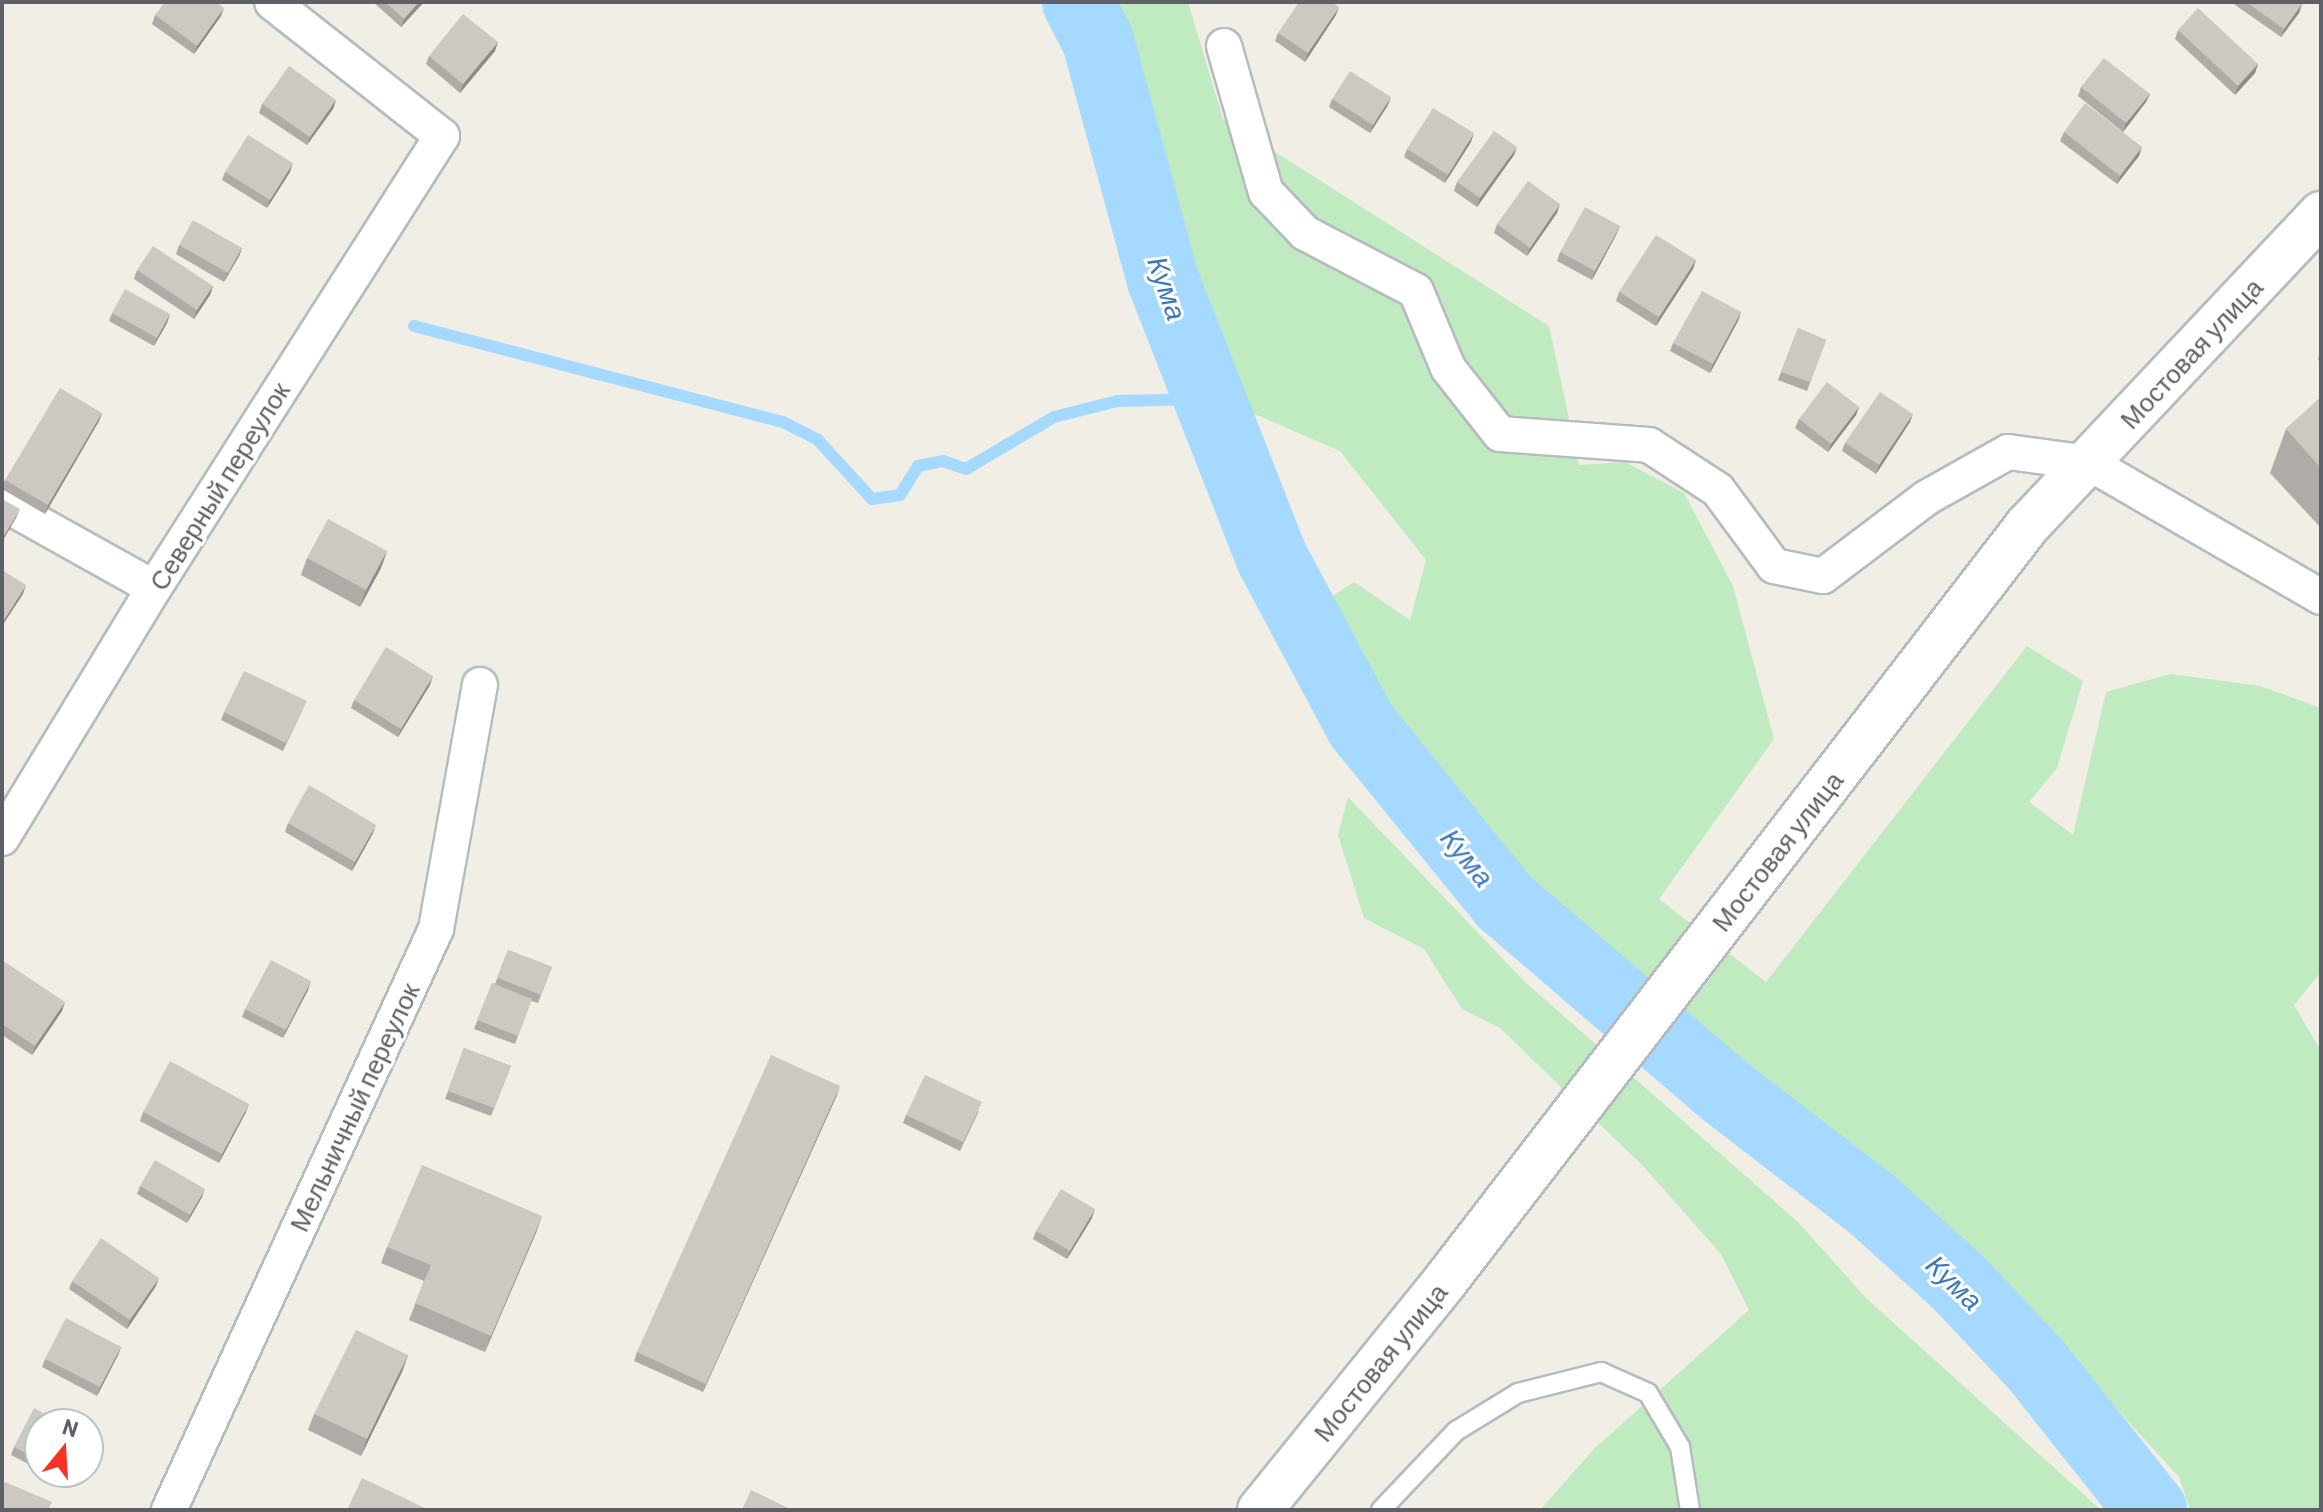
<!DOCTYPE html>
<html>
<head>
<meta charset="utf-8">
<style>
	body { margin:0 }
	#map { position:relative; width:2323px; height:1512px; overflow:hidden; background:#f0eee5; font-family:Barlow,sans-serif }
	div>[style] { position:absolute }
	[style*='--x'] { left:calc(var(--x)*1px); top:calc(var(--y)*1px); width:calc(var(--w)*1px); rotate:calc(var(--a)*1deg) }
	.green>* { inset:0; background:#c0eabf }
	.stream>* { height:12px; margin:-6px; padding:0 6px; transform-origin:6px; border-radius:6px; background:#a6d9ff }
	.river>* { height:72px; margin:-36px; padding:0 36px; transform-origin:36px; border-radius:36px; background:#a6d9ff }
	.roads { filter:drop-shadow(2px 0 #b7bbc0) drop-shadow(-2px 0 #b7bbc0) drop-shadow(0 2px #b7bbc0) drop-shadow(0 -2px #b7bbc0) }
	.lane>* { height:18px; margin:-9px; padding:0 9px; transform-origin:9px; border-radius:9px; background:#fff }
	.street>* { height:34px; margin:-17px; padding:0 17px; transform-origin:17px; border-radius:17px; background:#fff }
	.secondary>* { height:44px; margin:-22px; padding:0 22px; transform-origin:22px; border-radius:22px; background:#fff }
	.wall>* { inset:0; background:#afaca7 }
	.shaded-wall>* { inset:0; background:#8f8c88 }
	.building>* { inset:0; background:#ccc8c2 }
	span { translate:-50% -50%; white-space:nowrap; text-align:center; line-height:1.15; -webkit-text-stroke:6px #fff; paint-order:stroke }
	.street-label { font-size:26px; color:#5d6167 }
	.water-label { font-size:28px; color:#3979bb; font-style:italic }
	.frame { position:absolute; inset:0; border:4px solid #5d6167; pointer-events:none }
	.north { position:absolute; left:24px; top:1408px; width:80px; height:80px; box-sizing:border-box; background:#fff; border:2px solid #bec0c2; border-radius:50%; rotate:18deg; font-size:22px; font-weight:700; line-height:32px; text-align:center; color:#5d6167 }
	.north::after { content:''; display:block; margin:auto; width:28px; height:36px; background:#f83223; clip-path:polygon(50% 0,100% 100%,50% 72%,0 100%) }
</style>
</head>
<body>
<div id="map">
	<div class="green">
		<i style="clip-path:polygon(1102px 2px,1188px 2px,1223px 119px,1549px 326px,1579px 465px,1625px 462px,1684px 493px,1733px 586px,1774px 739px,1659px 899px,1766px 982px,2027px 646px,2083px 681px,2057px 768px,2029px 802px,2073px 835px,2106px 692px,2170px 674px,2260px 686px,2321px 708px,2321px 972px,2294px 1005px,2321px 1051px,2321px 1510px,2190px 1510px,2179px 1477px,1981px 1260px,1763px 1092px,1573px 926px,1405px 740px,1330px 647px,1325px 601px,1354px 582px,1410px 620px,1426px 560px,1340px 451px,1250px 412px,1193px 284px,1118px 32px)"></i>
		<i style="clip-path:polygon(1348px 797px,1525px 982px,1798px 1222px,1867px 1299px,2101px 1510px,1540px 1510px,1594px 1449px,1749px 1310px,1721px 1254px,1643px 1166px,1500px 1028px,1462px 1009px,1424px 949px,1364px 918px,1338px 835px)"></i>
	</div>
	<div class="stream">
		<i style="--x:414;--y:326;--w:381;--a:14.6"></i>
		<i style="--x:783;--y:422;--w:38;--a:27"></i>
		<i style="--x:817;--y:439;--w:81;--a:47.5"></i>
		<i style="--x:872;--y:499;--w:28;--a:-8"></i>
		<i style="--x:900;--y:495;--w:34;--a:-58"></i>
		<i style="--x:918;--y:466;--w:25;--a:-11"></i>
		<i style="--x:943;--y:461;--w:24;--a:19"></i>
		<i style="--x:966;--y:469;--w:102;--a:-30.6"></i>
		<i style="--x:1054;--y:417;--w:65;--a:-14.3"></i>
		<i style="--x:1117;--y:401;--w:92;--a:-1.2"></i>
	</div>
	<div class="river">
		<i style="--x:1078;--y:2;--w:44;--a:62.9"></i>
		<i style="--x:1098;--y:41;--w:248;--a:74.8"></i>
		<i style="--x:1163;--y:280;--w:299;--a:68.6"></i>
		<i style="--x:1272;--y:558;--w:189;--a:61.9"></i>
		<i style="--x:1361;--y:725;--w:228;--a:50.9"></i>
		<i style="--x:1505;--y:902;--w:291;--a:40.7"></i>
		<i style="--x:1726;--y:1092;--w:187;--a:37.6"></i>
		<i style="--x:1874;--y:1206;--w:116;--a:42.2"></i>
		<i style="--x:1960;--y:1284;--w:112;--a:46.8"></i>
		<i style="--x:2037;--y:1366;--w:184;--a:51.6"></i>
	</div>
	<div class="roads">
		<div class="lane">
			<i style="--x:1381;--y:1510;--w:109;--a:-46.5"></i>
			<i style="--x:1456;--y:1431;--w:73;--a:-31.5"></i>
			<i style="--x:1518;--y:1393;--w:86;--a:-14.2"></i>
			<i style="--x:1601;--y:1372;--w:51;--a:24.1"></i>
			<i style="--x:1648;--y:1393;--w:63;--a:59.3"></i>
			<i style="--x:1680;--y:1447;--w:64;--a:81"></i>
		</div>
		<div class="street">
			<i style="--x:1224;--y:46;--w:152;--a:74"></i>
			<i style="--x:1266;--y:192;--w:57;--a:46.4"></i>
			<i style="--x:1305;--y:233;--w:125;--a:27.6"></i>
			<i style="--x:1416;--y:291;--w:83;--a:67.4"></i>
			<i style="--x:1448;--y:368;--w:84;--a:51.8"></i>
			<i style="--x:1500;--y:434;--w:149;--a:4.2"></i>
			<i style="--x:1649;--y:445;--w:82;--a:33.1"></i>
			<i style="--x:1718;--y:490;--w:94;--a:53.6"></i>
			<i style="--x:1774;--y:566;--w:50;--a:11.5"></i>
			<i style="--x:1823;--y:576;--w:129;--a:-37.1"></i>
			<i style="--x:1926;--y:498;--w:94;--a:-29.3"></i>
			<i style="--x:2008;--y:452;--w:82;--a:7.7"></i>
			<i style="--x:2089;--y:463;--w:268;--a:30"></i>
			<i style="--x:2;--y:503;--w:174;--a:29.2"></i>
			<i style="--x:2;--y:838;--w:293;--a:-58.7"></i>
			<i style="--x:154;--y:588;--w:536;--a:-57.5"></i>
			<i style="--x:442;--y:136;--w:216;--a:-141.8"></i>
			<i style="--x:169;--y:1510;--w:639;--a:-65.32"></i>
			<i style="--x:436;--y:929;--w:248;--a:-79.8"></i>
		</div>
		<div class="secondary">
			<i style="--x:1260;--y:1510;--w:296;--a:-51"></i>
			<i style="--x:1446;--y:1280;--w:952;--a:-52.38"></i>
			<i style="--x:2027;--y:526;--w:429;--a:-46.7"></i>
		</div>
	</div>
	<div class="wall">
		<i style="clip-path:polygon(373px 2px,424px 2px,401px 27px)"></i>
		<i style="clip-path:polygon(2231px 2px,2300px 2px,2302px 4px,2299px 13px,2281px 37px)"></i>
		<i style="clip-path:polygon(155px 15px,221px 16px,194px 54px,152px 24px)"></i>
		<i style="clip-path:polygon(1336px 15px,1305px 62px,1275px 41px,1278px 33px)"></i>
		<i style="clip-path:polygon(2178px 30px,2258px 64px,2255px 73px,2235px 95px,2175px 39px)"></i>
		<i style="clip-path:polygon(495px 51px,460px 93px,426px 64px,429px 56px)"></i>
		<i style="clip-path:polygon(2081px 87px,2150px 94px,2146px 102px,2123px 132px,2078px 96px)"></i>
		<i style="clip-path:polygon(1332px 99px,1388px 105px,1370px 133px,1329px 107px)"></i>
		<i style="clip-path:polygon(336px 100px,333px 109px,307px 145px,259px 113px,262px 104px)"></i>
		<i style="clip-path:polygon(2064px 132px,2139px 156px,2117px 184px,2060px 141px)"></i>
		<i style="clip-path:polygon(1471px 142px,1445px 183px,1404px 157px,1407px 149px)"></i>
		<i style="clip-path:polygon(1514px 155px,1477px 207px,1454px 191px,1457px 182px)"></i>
		<i style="clip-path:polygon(225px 172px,290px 172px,267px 208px,222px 180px)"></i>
		<i style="clip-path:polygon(1557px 213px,1527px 256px,1494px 233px,1497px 224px)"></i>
		<i style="clip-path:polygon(1620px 226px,1616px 235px,1592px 280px,1557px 261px,1560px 252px)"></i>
		<i style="clip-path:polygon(179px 245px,242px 248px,239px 256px,224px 282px,176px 254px)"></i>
		<i style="clip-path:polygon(1696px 260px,1693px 269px,1656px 326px,1616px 301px,1619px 292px)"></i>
		<i style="clip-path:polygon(137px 270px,213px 286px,210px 295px,194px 319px,134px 279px)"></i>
		<i style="clip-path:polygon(1741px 312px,1738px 321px,1710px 373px,1670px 351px,1673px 343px)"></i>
		<i style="clip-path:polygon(112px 313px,170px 314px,167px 323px,154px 346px,109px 321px)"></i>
		<i style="clip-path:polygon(1798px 328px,1826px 340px,1807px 391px,1778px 380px)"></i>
		<i style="clip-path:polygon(2321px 349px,2321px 363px,2318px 359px)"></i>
		<i style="clip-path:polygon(2321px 397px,2321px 528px,2270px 473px,2286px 429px)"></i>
		<i style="clip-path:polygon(1859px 407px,1856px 415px,1828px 452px,1795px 428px,1799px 419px)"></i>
		<i style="clip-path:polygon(102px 413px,99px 421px,45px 514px,2px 489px,5px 480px)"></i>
		<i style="clip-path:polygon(1910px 422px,1876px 474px,1842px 451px,1845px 443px)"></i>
		<i style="clip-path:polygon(387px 551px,381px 568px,360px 607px,301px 575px,307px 558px)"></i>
		<i style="clip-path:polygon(430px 685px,398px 737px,351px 708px,354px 700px)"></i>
		<i style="clip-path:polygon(303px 709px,283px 751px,221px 720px,224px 712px)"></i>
		<i style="clip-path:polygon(288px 823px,373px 833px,352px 871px,285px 832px)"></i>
		<i style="clip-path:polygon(508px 950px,552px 967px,538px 1003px,531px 1001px,515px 1044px,474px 1029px,492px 983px,495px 984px)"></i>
		<i style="clip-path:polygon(2px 966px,62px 1011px,32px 1055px,2px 1035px)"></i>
		<i style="clip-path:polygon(308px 990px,283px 1038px,242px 1017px,245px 1009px)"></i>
		<i style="clip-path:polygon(464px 1048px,511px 1066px,491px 1116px,445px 1099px)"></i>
		<i style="clip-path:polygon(837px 1095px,703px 1392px,634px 1361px,637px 1352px)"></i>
		<i style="clip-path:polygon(979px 1111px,960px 1151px,903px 1123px,906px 1115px)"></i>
		<i style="clip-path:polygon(143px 1112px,246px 1112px,219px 1163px,140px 1121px)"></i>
		<i style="clip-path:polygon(140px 1186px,202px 1197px,187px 1223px,137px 1194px)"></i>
		<i style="clip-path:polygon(542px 1216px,485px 1352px,409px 1320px,424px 1281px,381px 1263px,387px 1247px)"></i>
		<i style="clip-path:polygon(1092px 1218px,1067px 1259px,1033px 1239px,1036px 1231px)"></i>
		<i style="clip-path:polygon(72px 1281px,156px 1286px,127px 1329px,69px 1289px)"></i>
		<i style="clip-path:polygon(121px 1347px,118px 1355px,97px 1396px,42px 1367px,45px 1359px)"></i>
		<i style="clip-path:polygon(408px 1355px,402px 1372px,361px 1456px,308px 1430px,314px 1414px)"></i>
		<i style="clip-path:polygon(40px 1424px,40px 1470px,11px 1455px,14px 1447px)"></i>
		<i style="clip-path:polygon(43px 1472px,65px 1472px,60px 1481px)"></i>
	</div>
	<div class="shaded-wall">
		<i style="clip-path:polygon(419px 2px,424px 2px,401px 27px,404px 19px)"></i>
		<i style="clip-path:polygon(2302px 4px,2299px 13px,2281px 37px,2284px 29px)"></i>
		<i style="clip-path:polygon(1339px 7px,1336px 15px,1305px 62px,1308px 53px)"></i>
		<i style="clip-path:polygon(224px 8px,221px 16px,194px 54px,197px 46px)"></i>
		<i style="clip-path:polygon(498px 42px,495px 51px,460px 93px,463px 84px)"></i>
		<i style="clip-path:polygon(2258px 64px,2255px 73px,2235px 95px,2238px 86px)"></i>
		<i style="clip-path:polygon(2150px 94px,2146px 102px,2123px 132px,2126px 123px)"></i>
		<i style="clip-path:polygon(1391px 97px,1388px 105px,1370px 133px,1373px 125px)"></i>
		<i style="clip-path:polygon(336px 100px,333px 109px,307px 145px,310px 137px)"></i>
		<i style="clip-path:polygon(1474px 133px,1471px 142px,1445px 183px,1448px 175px)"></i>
		<i style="clip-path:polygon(1517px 147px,1514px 155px,1477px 207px,1480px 198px)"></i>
		<i style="clip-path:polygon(2142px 147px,2139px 156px,2117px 184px,2120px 176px)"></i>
		<i style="clip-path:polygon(293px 163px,290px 172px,267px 208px,270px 200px)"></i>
		<i style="clip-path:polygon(1560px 204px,1557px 213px,1527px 256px,1530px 248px)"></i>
		<i style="clip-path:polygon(1620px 226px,1616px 235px,1592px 280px,1595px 271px)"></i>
		<i style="clip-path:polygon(242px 248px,239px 256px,224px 282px,228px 273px)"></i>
		<i style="clip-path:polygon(1696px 260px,1693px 269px,1656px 326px,1659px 317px)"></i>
		<i style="clip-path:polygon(213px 286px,210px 295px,194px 319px,197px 310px)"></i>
		<i style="clip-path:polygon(1741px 312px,1738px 321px,1710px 373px,1713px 364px)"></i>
		<i style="clip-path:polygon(170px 314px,167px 323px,154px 346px,157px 338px)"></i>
		<i style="clip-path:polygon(1859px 407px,1856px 415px,1828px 452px,1831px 444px)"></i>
		<i style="clip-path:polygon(102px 413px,99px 421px,45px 514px,48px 505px)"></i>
		<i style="clip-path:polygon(1913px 414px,1910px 422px,1876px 474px,1879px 465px)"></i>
		<i style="clip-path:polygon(20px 509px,16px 518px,2px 542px,2px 539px)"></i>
		<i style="clip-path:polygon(387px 551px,381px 568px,360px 607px,366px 590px)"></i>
		<i style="clip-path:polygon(26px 585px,23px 594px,2px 626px,2px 623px)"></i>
		<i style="clip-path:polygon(433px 676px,430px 685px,398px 737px,401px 729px)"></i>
		<i style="clip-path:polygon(376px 825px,373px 833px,352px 871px,355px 862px)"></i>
		<i style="clip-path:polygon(311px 981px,308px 990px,283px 1038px,286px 1030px)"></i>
		<i style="clip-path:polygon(65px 1002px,62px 1011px,32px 1055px,35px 1046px)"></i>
		<i style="clip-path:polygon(840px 1086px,837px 1095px,703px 1392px,706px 1384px)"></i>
		<i style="clip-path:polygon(249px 1104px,246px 1112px,219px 1163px,222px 1154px)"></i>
		<i style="clip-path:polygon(205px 1189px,202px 1197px,187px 1223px,190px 1215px)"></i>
		<i style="clip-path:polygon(1095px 1209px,1092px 1218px,1067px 1259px,1070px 1251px)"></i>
		<i style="clip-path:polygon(542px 1216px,536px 1233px,485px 1352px,491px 1336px)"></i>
		<i style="clip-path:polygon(159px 1278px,156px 1286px,127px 1329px,130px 1320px)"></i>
		<i style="clip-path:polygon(121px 1347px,118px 1355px,97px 1396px,100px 1387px)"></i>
		<i style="clip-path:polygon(408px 1355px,402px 1372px,361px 1456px,367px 1439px)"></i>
	</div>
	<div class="building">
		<i style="clip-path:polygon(165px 2px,217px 2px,224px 8px,197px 46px,155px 15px)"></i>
		<i style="clip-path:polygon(385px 2px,419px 2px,404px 19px)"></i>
		<i style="clip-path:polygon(1299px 2px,1332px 2px,1339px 7px,1308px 53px,1278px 33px)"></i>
		<i style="clip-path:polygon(2246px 2px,2300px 2px,2302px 4px,2284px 29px)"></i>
		<i style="clip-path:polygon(2198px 8px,2258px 64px,2238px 86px,2178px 30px)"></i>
		<i style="clip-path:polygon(463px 14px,498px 42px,463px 84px,429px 56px)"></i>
		<i style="clip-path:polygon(2104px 58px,2150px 94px,2126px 123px,2081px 87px)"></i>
		<i style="clip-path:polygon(289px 66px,336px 100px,310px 137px,262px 104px)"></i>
		<i style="clip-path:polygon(1350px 71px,1391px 97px,1373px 125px,1332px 99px)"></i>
		<i style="clip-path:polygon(2085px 103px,2142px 147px,2120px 176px,2064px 132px)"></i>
		<i style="clip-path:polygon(1433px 108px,1474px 133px,1448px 175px,1407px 149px)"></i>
		<i style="clip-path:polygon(1494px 131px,1517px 147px,1480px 198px,1457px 182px)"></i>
		<i style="clip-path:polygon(248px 135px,293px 163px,270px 200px,225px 172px)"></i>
		<i style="clip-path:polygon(1528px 181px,1560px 204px,1530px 248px,1497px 224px)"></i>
		<i style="clip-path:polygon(1585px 207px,1620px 226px,1595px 271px,1560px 252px)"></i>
		<i style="clip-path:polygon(193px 220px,242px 248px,228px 273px,179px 245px)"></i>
		<i style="clip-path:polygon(1656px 235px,1696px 260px,1659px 317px,1619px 292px)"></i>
		<i style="clip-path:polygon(153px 246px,213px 286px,197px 310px,137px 270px)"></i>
		<i style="clip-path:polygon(125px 289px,170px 314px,157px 338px,112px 313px)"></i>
		<i style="clip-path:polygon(1702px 291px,1741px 312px,1713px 364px,1673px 343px)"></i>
		<i style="clip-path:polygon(1798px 328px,1826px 340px,1810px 382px,1781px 372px)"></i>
		<i style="clip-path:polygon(1827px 382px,1859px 407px,1831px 444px,1799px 419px)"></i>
		<i style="clip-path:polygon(60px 388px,102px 413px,48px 505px,5px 480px)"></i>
		<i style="clip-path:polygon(1880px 392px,1913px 414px,1879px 465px,1845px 443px)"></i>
		<i style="clip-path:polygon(2321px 397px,2321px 468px,2286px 429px)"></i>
		<i style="clip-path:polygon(2px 499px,20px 509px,2px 539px)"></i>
		<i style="clip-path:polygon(328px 519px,387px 551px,366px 590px,307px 558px)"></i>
		<i style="clip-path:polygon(2px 570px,26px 585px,2px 623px)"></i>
		<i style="clip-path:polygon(386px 647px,433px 676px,401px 729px,354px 700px)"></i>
		<i style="clip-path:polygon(244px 671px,307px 701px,286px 743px,224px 712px)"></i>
		<i style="clip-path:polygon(309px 785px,376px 825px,355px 862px,288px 823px)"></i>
		<i style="clip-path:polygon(508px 950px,552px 967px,541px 995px,498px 978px)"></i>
		<i style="clip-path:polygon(271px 960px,311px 981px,286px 1030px,245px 1009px)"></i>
		<i style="clip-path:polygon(5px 962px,65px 1002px,35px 1046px,2px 1024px,2px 966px)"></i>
		<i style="clip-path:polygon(492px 983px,532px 999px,518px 1036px,477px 1020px)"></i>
		<i style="clip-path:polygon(464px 1048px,511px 1066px,494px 1108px,448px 1091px)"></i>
		<i style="clip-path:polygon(771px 1055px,840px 1086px,706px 1384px,637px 1352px)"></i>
		<i style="clip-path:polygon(170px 1061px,249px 1104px,222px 1154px,143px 1112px)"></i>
		<i style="clip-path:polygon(925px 1075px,982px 1102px,963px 1142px,906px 1115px)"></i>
		<i style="clip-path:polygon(155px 1160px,205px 1189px,190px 1215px,140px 1186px)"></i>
		<i style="clip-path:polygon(422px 1165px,542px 1216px,491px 1336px,415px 1303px,431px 1265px,387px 1247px)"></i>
		<i style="clip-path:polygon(1061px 1189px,1095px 1209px,1070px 1251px,1036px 1231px)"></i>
		<i style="clip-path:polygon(101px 1238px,159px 1278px,130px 1320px,72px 1281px)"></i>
		<i style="clip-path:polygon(66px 1318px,121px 1347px,100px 1387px,45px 1359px)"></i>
		<i style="clip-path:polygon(356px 1330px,408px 1355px,367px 1439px,314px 1414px)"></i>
		<i style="clip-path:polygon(34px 1408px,63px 1424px,40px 1424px,40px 1460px,14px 1447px)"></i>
		<i style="clip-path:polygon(362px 1478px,429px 1510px,347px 1510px)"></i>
		<i style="clip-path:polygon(5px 1482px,52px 1502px,48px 1510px,2px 1510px,2px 1489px)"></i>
		<i style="clip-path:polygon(751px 1490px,792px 1510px,742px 1510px)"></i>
	</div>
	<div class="street-label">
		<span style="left:2191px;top:353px;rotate:-47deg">Мостовая улица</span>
		<span style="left:219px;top:486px;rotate:-58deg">Северный переулок</span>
		<span style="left:1777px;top:851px;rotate:-52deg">Мостовая улица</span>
		<span style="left:354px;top:1107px;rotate:-65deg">Мельничный переулок</span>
		<span style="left:1380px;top:1362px;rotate:-51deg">Мостовая улица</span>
	</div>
	<div class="water-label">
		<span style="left:1168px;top:288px;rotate:71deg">Кума</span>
		<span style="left:1468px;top:857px;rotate:51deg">Кума</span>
		<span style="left:1955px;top:1282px;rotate:44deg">Кума</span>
	</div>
	<div class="frame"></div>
	<div class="north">N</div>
</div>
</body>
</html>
